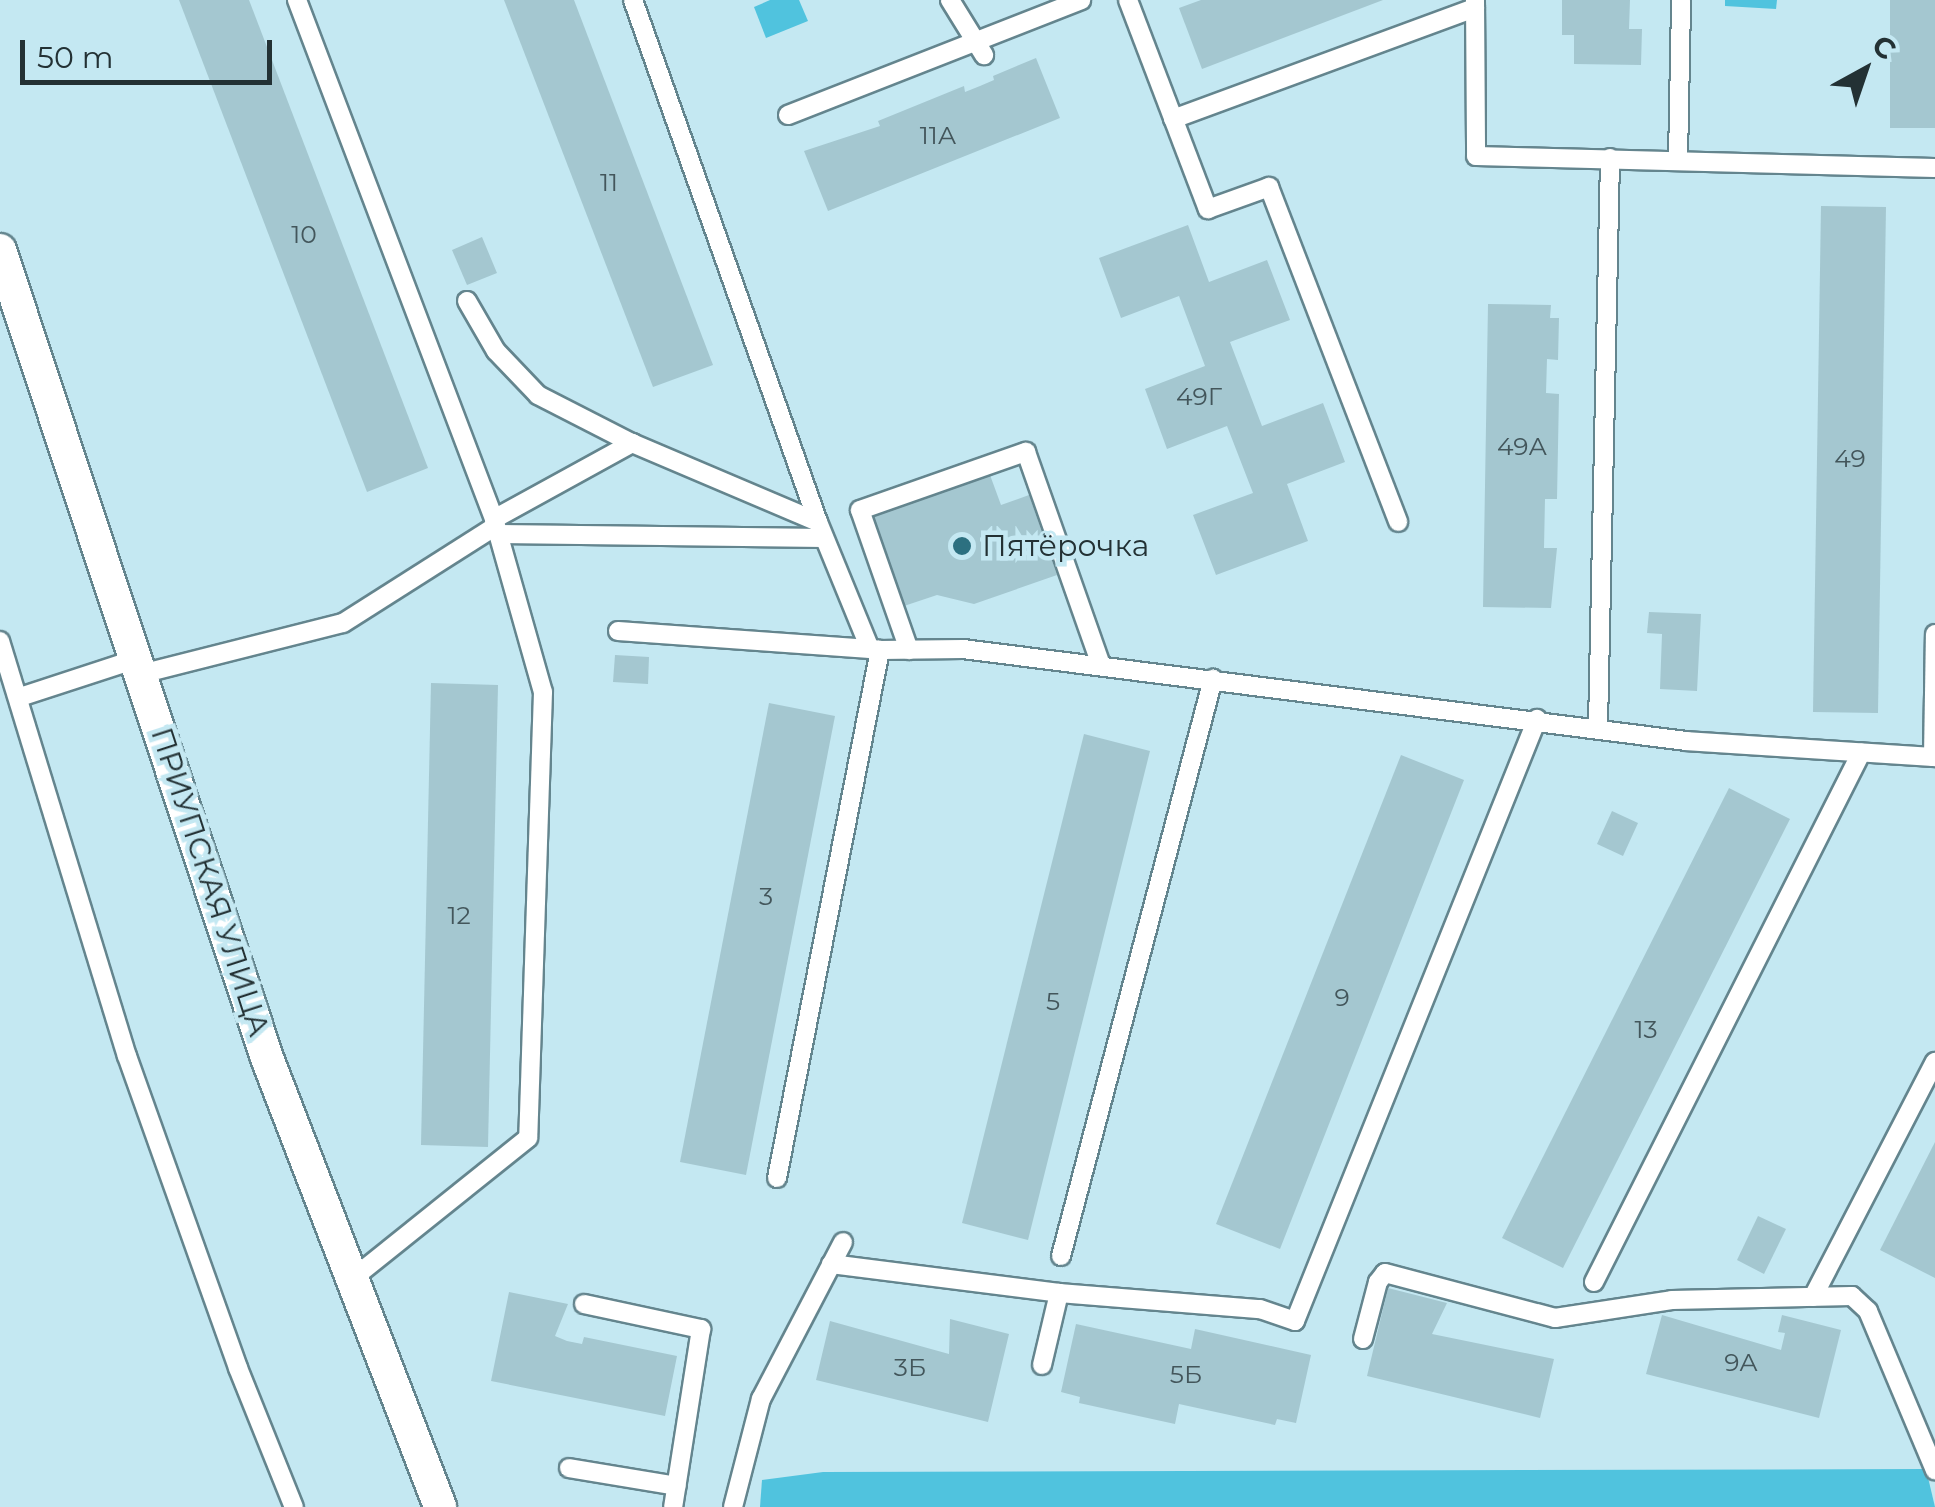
<!DOCTYPE html>
<html>
<head>
<meta charset="utf-8">
<style>
	body { margin:0 }
	#map { position:relative; width:1935px; height:1507px; overflow:hidden; background:#c4e8f2; font-family:Montserrat,sans-serif }
	div>[style] { position:absolute }
	[style*='--x'] { left:calc(var(--x)*1px); top:calc(var(--y)*1px); width:calc(var(--w)*1px); rotate:calc(var(--a)*1deg) }
	.green>* { inset:0; background:#50c3de }
	.building>* { inset:0; background:#a4c7d0 }
	.roads { filter:drop-shadow(2px 0 #64858e) drop-shadow(-2px 0 #64858e) drop-shadow(0 2px #64858e) drop-shadow(0 -2px #64858e) }
	.service>* { height:18px; margin:-9px; padding:0 9px; transform-origin:9px; border-radius:9px; background:#fff }
	.minor>* { height:32px; margin:-16px; padding:0 16px; transform-origin:16px; border-radius:16px; background:#fff }
	.dots>* { width:28px; height:28px; translate:-50% -50%; box-sizing:border-box; border:5px solid #c4e8f2; border-radius:50% }
	span { translate:-50% -50%; white-space:nowrap; text-align:center; line-height:1.15; -webkit-text-stroke:9px #c4e8f2; paint-order:stroke }
	.number-label { font-size:25px; color:#43565b }
	.number-label span { -webkit-text-stroke-width:0 }
	.poi-label { font-size:30px; color:#233134 }
	.left { translate:0 -50%; text-align:left }
	.street-label { font-size:30px; color:#233134 }
	.north { position:absolute; left:1815px; top:20px; width:100px; height:100px; -webkit-text-stroke:8px #c4e8f2; paint-order:stroke; rotate:40deg; font-size:28px; font-weight:700; line-height:40px; text-align:center; color:#233134 }
	.north::after { content:''; display:block; margin:auto; width:35px; height:45px; background:#233134; clip-path:polygon(50% 0,100% 100%,50% 72%,0 100%) }
	.scale { position:absolute; left:20px; top:40px; width:252px; height:45px; box-sizing:border-box; border:5px solid #233134; border-top:0; padding-left:12px; font-size:30px; line-height:35px; white-space:nowrap; color:#233134; -webkit-text-stroke:8px #c4e8f2; paint-order:stroke }
</style>
</head>
<body>
<div id="map">
	<div class="green">
		<i style="clip-path:polygon(770px 0,799px 0,808px 21px,766px 38px,754px 7px)"></i>
		<i style="clip-path:polygon(1725px 0,1777px 0,1776px 9px,1725px 6px)"></i>
		<i style="clip-path:polygon(1926px 1469px,1935px 1507px,760px 1507px,762px 1480px,823px 1472px)"></i>
	</div>
	<div class="building">
		<i style="clip-path:polygon(179px 0,249px 0,428px 468px,367px 492px)"></i>
		<i style="clip-path:polygon(504px 0,574px 0,713px 365px,653px 387px)"></i>
		<i style="clip-path:polygon(1201px 0,1383px 0,1202px 69px,1179px 8px)"></i>
		<i style="clip-path:polygon(1562px 0,1630px 0,1629px 29px,1642px 29px,1641px 65px,1574px 64px,1574px 35px,1562px 35px)"></i>
		<i style="clip-path:polygon(1890px 0,1935px 0,1935px 128px,1890px 128px)"></i>
		<i style="clip-path:polygon(1036px 58px,1060px 118px,828px 211px,804px 151px,880px 126px,878px 121px,964px 86px,965px 92px,980px 86px,994px 80px,993px 76px)"></i>
		<i style="clip-path:polygon(1821px 206px,1886px 207px,1878px 713px,1813px 712px)"></i>
		<i style="clip-path:polygon(1188px 225px,1209px 282px,1267px 260px,1290px 320px,1230px 342px,1262px 426px,1323px 403px,1345px 462px,1287px 484px,1308px 541px,1216px 575px,1193px 515px,1253px 493px,1227px 426px,1167px 449px,1145px 389px,1205px 366px,1179px 296px,1121px 318px,1099px 258px)"></i>
		<i style="clip-path:polygon(482px 237px,497px 273px,467px 285px,452px 250px)"></i>
		<i style="clip-path:polygon(1488px 304px,1551px 305px,1550px 318px,1559px 318px,1558px 360px,1547px 359px,1546px 393px,1559px 394px,1557px 499px,1545px 499px,1544px 548px,1557px 548px,1551px 608px,1483px 607px)"></i>
		<i style="clip-path:polygon(990px 475px,1001px 505px,1029px 495px,1057px 575px,974px 604px,937px 595px,898px 608px,866px 518px)"></i>
		<i style="clip-path:polygon(1649px 612px,1701px 614px,1697px 691px,1660px 689px,1662px 634px,1647px 633px)"></i>
		<i style="clip-path:polygon(615px 655px,649px 657px,648px 684px,613px 682px)"></i>
		<i style="clip-path:polygon(431px 683px,498px 685px,488px 1147px,421px 1145px)"></i>
		<i style="clip-path:polygon(769px 703px,835px 716px,746px 1175px,680px 1162px)"></i>
		<i style="clip-path:polygon(1084px 734px,1150px 751px,1028px 1240px,962px 1223px)"></i>
		<i style="clip-path:polygon(1401px 755px,1464px 780px,1280px 1249px,1216px 1224px)"></i>
		<i style="clip-path:polygon(1729px 788px,1790px 819px,1563px 1268px,1502px 1238px)"></i>
		<i style="clip-path:polygon(1612px 811px,1638px 823px,1623px 856px,1597px 844px)"></i>
		<i style="clip-path:polygon(1935px 1142px,1935px 1278px,1880px 1250px)"></i>
		<i style="clip-path:polygon(1758px 1216px,1786px 1229px,1764px 1274px,1737px 1260px)"></i>
		<i style="clip-path:polygon(1388px 1288px,1447px 1303px,1432px 1334px,1554px 1359px,1540px 1418px,1367px 1376px)"></i>
		<i style="clip-path:polygon(509px 1292px,568px 1304px,555px 1336px,567px 1341px,582px 1344px,584px 1337px,677px 1356px,665px 1416px,491px 1381px)"></i>
		<i style="clip-path:polygon(1662px 1315px,1781px 1350px,1785px 1333px,1778px 1332px,1782px 1315px,1841px 1330px,1819px 1418px,1646px 1374px)"></i>
		<i style="clip-path:polygon(950px 1319px,1009px 1334px,988px 1422px,816px 1380px,830px 1321px,949px 1354px)"></i>
		<i style="clip-path:polygon(1076px 1324px,1191px 1349px,1195px 1329px,1311px 1355px,1296px 1423px,1277px 1419px,1275px 1425px,1179px 1404px,1175px 1424px,1079px 1403px,1080px 1397px,1061px 1392px)"></i>
	</div>
	<div class="roads">
		<div class="service">
			<i style="--x:297;--y:0;--w:555;--a:69.21"></i>
			<i style="--x:494;--y:519;--w:180;--a:74.2"></i>
			<i style="--x:543;--y:692;--w:446;--a:91.9"></i>
			<i style="--x:528;--y:1138;--w:224;--a:141.3"></i>
			<i style="--x:633;--y:0;--w:554;--a:70.49"></i>
			<i style="--x:818;--y:522;--w:137;--a:67.7"></i>
			<i style="--x:950;--y:0;--w:65;--a:58.3"></i>
			<i style="--x:1128;--y:0;--w:224;--a:69.1"></i>
			<i style="--x:1208;--y:209;--w:65;--a:-19.8"></i>
			<i style="--x:1269;--y:187;--w:359;--a:68.9"></i>
			<i style="--x:1475;--y:0;--w:156;--a:89.6"></i>
			<i style="--x:1476;--y:156;--w:459;--a:1.5"></i>
			<i style="--x:788;--y:115;--w:315;--a:-21.4"></i>
			<i style="--x:1173;--y:119;--w:322;--a:-20.2"></i>
			<i style="--x:1678;--y:160;--w:160;--a:-88.9"></i>
			<i style="--x:467;--y:301;--w:58;--a:59.9"></i>
			<i style="--x:496;--y:351;--w:61;--a:46.3"></i>
			<i style="--x:538;--y:395;--w:106;--a:27.1"></i>
			<i style="--x:632;--y:443;--w:202;--a:23"></i>
			<i style="--x:494;--y:519;--w:158;--a:-28.8"></i>
			<i style="--x:499;--y:534;--w:325;--a:0.7"></i>
			<i style="--x:618;--y:631;--w:263;--a:4.1"></i>
			<i style="--x:880;--y:650;--w:83;--a:-0.7"></i>
			<i style="--x:963;--y:649;--w:729;--a:7.25"></i>
			<i style="--x:1686;--y:741;--w:250;--a:3.7"></i>
			<i style="--x:0;--y:641;--w:434;--a:73"></i>
			<i style="--x:127;--y:1056;--w:331;--a:70.4"></i>
			<i style="--x:238;--y:1368;--w:150;--a:68.1"></i>
			<i style="--x:909;--y:650;--w:148;--a:-109.3"></i>
			<i style="--x:860;--y:510;--w:176;--a:-19.3"></i>
			<i style="--x:1026;--y:452;--w:226;--a:70.6"></i>
			<i style="--x:141;--y:674;--w:208;--a:-14.2"></i>
			<i style="--x:343;--y:623;--w:181;--a:-32.4"></i>
			<i style="--x:20;--y:697;--w:122;--a:-18.1"></i>
			<i style="--x:1598;--y:727;--w:569;--a:-88.79"></i>
			<i style="--x:1933;--y:757;--w:123;--a:-89.1"></i>
			<i style="--x:777;--y:1178;--w:538;--a:-78.96"></i>
			<i style="--x:1061;--y:1256;--w:597;--a:-75.24"></i>
			<i style="--x:831;--y:1264;--w:230;--a:7.2"></i>
			<i style="--x:1059;--y:1293;--w:202;--a:4.6"></i>
			<i style="--x:1260;--y:1309;--w:37;--a:19"></i>
			<i style="--x:1295;--y:1321;--w:649;--a:-68.1"></i>
			<i style="--x:1594;--y:1282;--w:593;--a:-63.22"></i>
			<i style="--x:1813;--y:1297;--w:265;--a:-62.6"></i>
			<i style="--x:584;--y:1304;--w:120;--a:12.1"></i>
			<i style="--x:701;--y:1329;--w:180;--a:98.9"></i>
			<i style="--x:1363;--y:1339;--w:59;--a:-75.3"></i>
			<i style="--x:1378;--y:1282;--w:11;--a:-52"></i>
			<i style="--x:1385;--y:1273;--w:176;--a:14.8"></i>
			<i style="--x:1555;--y:1318;--w:118;--a:-8.7"></i>
			<i style="--x:1672;--y:1300;--w:180;--a:-1.3"></i>
			<i style="--x:1852;--y:1296;--w:22;--a:43"></i>
			<i style="--x:1868;--y:1311;--w:173;--a:67.2"></i>
			<i style="--x:1042;--y:1365;--w:74;--a:-76.7"></i>
			<i style="--x:569;--y:1468;--w:109;--a:9.5"></i>
			<i style="--x:733;--y:1507;--w:112;--a:-75.5"></i>
			<i style="--x:761;--y:1399;--w:177;--a:-62.4"></i>
		</div>
		<div class="minor">
			<i style="--x:0;--y:250;--w:851;--a:71.71"></i>
			<i style="--x:267;--y:1058;--w:481;--a:68.9"></i>
		</div>
	</div>
	<div class="dots">
		<i style="left:962px;top:546px;background:#2c7080"></i>
	</div>
	<div class="number-label">
		<span style="left:938px;top:135px">11А</span>
		<span style="left:609px;top:182px">11</span>
		<span style="left:304px;top:234px">10</span>
		<span style="left:1199px;top:396px">49Г</span>
		<span style="left:1522px;top:446px">49А</span>
		<span style="left:1850px;top:458px">49</span>
		<span style="left:766px;top:896px">3</span>
		<span style="left:459px;top:915px">12</span>
		<span style="left:1342px;top:997px">9</span>
		<span style="left:1053px;top:1001px">5</span>
		<span style="left:1646px;top:1029px">13</span>
		<span style="left:1741px;top:1362px">9А</span>
		<span style="left:910px;top:1367px">3Б</span>
		<span style="left:1186px;top:1374px">5Б</span>
	</div>
	<div class="poi-label">
		<span class="left" style="left:982px;top:546px">Пятёрочка</span>
	</div>
	<div class="street-label">
		<span style="left:210px;top:882px;rotate:72deg">ПРИУПСКАЯ УЛИЦА</span>
	</div>
	<div class="north">С</div>
	<div class="scale">50 m</div>
</div>
</body>
</html>
